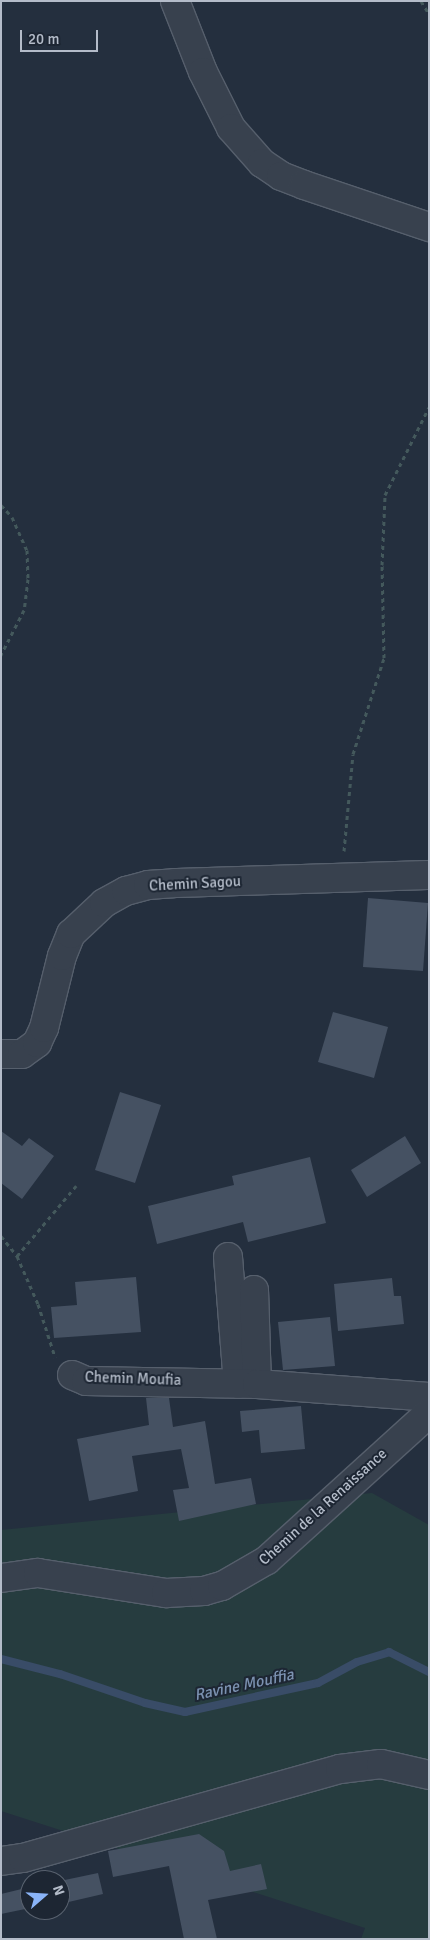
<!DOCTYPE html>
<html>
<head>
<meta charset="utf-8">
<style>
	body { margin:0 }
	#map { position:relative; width:430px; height:1940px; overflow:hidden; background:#242f3e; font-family:Signika,sans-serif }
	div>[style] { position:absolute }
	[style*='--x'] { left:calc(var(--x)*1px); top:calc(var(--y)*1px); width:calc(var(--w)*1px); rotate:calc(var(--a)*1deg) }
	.green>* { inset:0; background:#263c3f }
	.stream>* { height:8px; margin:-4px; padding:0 4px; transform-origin:4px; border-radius:4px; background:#394c67 }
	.building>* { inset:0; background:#455162 }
	.path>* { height:3px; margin-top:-1.5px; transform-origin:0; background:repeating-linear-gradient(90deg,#44595c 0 4px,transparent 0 8px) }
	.roads { filter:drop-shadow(1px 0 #565f6c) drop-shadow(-1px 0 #565f6c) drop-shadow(0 1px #565f6c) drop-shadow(0 -1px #565f6c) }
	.minor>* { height:28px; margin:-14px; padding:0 14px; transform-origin:14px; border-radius:14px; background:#38414e }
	span { translate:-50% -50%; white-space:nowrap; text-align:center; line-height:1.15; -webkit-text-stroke:4px #1d2633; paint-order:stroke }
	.street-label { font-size:15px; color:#b4bcc9 }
	.water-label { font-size:16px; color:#7c92b1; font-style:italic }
	.frame { position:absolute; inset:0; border:2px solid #b4bcc9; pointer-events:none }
	.north { position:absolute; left:20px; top:1870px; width:50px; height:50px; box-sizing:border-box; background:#1d2633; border:1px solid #59626f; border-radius:50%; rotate:71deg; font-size:14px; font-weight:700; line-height:20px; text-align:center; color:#b4bcc9 }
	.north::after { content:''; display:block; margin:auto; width:18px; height:22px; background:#8ab4f8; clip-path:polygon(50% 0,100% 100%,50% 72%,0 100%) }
	.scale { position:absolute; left:20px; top:30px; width:78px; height:22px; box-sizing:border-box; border:2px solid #b4bcc9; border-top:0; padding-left:6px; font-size:15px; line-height:18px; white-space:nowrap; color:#b4bcc9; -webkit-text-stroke:4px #1d2633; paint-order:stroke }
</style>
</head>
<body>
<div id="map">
	<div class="green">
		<i style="clip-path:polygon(372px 1493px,429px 1525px,429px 1939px,361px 1939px,365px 1928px,1px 1811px,1px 1530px)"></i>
	</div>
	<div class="stream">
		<i style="--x:1;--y:1659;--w:61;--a:14.3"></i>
		<i style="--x:60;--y:1674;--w:90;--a:18.8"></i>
		<i style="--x:145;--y:1703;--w:41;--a:12.7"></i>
		<i style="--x:185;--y:1712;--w:136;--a:-12.3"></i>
		<i style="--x:318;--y:1683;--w:44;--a:-28.3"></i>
		<i style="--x:357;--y:1662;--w:34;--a:-17"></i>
		<i style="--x:389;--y:1652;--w:45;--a:26.6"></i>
	</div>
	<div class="building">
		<i style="clip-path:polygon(368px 898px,428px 903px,423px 971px,363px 967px)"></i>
		<i style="clip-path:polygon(333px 1012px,388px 1027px,374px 1078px,318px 1062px)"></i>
		<i style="clip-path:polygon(120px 1092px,161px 1105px,135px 1183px,95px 1170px)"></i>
		<i style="clip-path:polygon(1px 1131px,22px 1146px,29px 1138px,54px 1156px,22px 1199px,1px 1183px)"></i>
		<i style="clip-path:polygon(405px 1136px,421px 1163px,367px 1197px,351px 1170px)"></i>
		<i style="clip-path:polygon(310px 1157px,326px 1223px,248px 1242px,243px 1222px,157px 1244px,148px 1206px,234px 1185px,232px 1176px)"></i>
		<i style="clip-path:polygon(136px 1277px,141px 1332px,54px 1338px,51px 1307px,77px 1305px,75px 1282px)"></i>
		<i style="clip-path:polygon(392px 1278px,394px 1296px,401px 1296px,404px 1324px,338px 1331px,334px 1284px)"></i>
		<i style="clip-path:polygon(330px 1317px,335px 1366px,283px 1370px,278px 1322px)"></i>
		<i style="clip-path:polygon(146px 1398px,169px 1398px,173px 1427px,205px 1421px,215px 1484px,251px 1478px,256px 1504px,179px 1521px,173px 1490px,189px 1488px,181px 1449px,132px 1456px,138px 1491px,89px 1501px,77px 1439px,149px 1425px)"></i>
		<i style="clip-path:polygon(301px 1406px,305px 1449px,261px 1453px,259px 1430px,242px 1432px,240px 1411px)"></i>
		<i style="clip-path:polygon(199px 1834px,224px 1851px,230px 1871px,261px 1864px,267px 1889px,208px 1900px,217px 1939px,184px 1939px,169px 1866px,113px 1877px,108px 1851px)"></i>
		<i style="clip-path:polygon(98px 1873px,103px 1894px,60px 1904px,60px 1881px)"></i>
		<i style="clip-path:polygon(30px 1887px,30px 1908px,1px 1914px,1px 1894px)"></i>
	</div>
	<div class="path">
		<i style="--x:421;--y:1;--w:15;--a:58"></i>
		<i style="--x:1;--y:505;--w:16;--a:47"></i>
		<i style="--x:12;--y:517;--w:36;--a:66"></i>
		<i style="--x:27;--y:550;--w:29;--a:88"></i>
		<i style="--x:28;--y:579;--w:31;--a:97"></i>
		<i style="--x:24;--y:610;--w:51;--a:117.1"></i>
		<i style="--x:344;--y:851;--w:97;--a:-84.7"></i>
		<i style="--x:353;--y:754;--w:101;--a:-72.1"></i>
		<i style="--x:384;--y:658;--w:93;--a:-91.2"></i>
		<i style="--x:382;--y:565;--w:70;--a:-87.5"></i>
		<i style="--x:385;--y:495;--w:98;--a:-63.4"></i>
		<i style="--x:1;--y:1236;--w:26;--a:51"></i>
		<i style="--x:17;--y:1256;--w:52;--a:66.4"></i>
		<i style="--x:38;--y:1304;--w:56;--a:72.2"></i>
		<i style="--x:17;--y:1256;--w:92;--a:-49.9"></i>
	</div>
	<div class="roads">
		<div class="minor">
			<i style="--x:175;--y:1;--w:76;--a:68.5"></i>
			<i style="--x:203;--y:72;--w:63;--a:63.4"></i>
			<i style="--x:231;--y:128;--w:47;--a:48.5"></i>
			<i style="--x:262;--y:163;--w:23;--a:34"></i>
			<i style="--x:281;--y:176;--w:25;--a:21"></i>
			<i style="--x:304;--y:185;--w:132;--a:18.6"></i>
			<i style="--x:1;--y:1054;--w:21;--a:0"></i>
			<i style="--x:22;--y:1054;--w:19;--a:-36"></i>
			<i style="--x:37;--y:1043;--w:17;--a:-65"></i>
			<i style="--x:44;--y:1028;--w:74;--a:-76"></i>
			<i style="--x:62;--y:956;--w:24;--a:-68"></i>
			<i style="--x:71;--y:934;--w:45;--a:-43.2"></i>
			<i style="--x:104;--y:903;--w:25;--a:-29"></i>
			<i style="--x:126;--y:891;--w:23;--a:-15"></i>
			<i style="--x:148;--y:885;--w:27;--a:-4"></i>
			<i style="--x:175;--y:883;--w:254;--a:-1.8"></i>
			<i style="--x:228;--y:1257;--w:127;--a:85.5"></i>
			<i style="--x:254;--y:1290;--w:94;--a:88.2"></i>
			<i style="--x:72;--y:1375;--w:15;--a:23"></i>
			<i style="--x:86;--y:1381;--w:171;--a:1"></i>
			<i style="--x:257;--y:1384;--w:172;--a:4.3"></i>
			<i style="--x:1;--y:1578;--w:37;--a:-8"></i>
			<i style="--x:38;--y:1573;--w:130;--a:8.9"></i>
			<i style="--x:166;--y:1593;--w:38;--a:-3"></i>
			<i style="--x:204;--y:1591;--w:19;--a:-16"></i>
			<i style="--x:222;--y:1586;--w:52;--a:-30"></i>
			<i style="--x:267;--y:1560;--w:219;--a:-42.2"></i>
			<i style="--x:1;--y:1861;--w:22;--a:-8"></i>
			<i style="--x:23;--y:1858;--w:329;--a:-15.7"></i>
			<i style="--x:340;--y:1769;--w:41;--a:-7"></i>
			<i style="--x:381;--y:1764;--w:49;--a:12.9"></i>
		</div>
	</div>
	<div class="street-label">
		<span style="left:195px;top:884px;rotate:-3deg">Chemin Sagou</span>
		<span style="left:133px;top:1379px;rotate:2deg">Chemin Moufia</span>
		<span style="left:323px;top:1507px;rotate:-42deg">Chemin de la Renaissance</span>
	</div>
	<div class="water-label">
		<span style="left:244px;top:1685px;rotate:-12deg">Ravine Mouffia</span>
	</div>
	<div class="frame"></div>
	<div class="north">N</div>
	<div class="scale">20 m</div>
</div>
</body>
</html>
